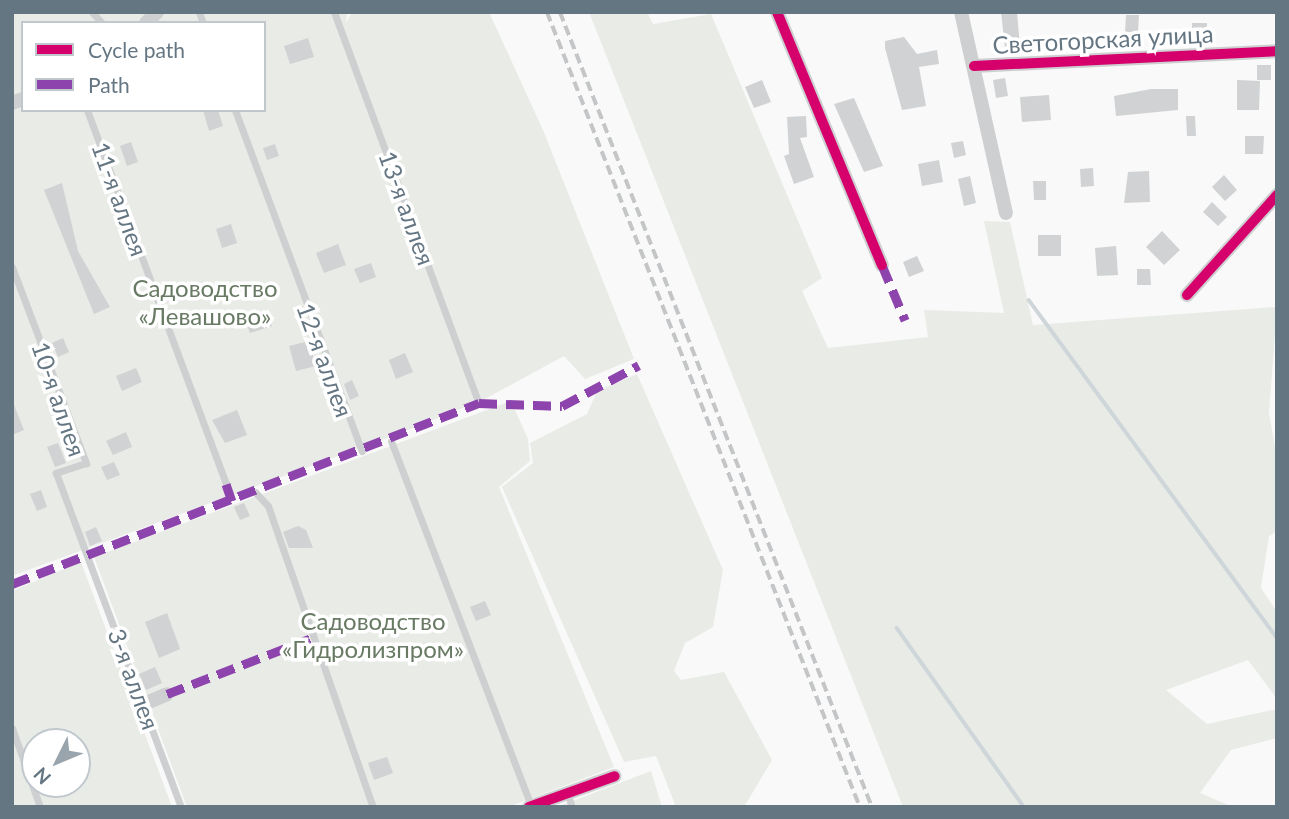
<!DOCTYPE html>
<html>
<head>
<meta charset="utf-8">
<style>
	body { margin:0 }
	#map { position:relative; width:1289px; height:819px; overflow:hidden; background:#f9f9f9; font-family:Lato,sans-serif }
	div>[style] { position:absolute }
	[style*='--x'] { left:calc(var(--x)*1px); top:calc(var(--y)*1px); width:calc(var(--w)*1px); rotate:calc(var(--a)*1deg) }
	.green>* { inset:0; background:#e8ebe6 }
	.stream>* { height:3.5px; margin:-1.75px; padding:0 1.75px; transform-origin:1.75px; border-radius:1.75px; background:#ced6d9 }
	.building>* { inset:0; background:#d0d2d3 }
	.lane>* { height:7px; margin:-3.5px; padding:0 3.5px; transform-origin:3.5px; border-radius:3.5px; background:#cecfd0 }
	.street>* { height:14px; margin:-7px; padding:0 7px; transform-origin:7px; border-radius:7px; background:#cecfd0 }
	.rail>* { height:3.5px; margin-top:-1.75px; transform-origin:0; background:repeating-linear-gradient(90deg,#c3c5c6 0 10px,transparent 0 15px) }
	.quiet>* { height:9px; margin-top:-4.5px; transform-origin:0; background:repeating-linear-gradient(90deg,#8e44ad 0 18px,transparent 0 27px) }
	.cycleway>* { height:10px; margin:-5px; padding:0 5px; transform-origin:5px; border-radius:5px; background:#d6006c }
	span { translate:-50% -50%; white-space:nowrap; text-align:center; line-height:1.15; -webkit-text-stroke:7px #fff; paint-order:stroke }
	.street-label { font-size:24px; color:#657683 }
	.park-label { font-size:24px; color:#687a64 }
	.frame { position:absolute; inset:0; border:14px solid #657683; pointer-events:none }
	.legend { position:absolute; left:21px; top:21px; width:245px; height:91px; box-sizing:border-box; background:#fff; border:2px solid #c1c8cd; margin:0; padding:9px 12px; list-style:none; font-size:21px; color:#657683 }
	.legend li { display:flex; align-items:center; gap:14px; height:35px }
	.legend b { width:35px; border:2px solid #c1c8cd }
	.north { position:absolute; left:21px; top:728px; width:70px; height:70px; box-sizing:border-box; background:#fff; border:2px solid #c1c8cd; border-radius:50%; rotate:227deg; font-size:19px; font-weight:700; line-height:28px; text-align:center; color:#657683 }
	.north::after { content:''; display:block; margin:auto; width:24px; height:32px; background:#99a4ac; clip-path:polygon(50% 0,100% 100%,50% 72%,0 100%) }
</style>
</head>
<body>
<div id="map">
	<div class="green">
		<i style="clip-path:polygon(evenodd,12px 12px,347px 12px,346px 23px,352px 12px,489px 12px,543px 130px,634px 359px,585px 379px,564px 356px,483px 400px,395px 435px,12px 576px,12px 12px,23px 23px,264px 23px,264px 110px,23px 110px,23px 23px)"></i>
		<i style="clip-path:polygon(589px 12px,647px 12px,653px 24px,711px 14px,822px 278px,802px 291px,828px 348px,928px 337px,924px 310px,1004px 313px,984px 221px,1010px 222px,1033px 325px,1277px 307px,1269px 413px,1277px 458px,1277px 531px,1269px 536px,1261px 588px,1277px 612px,1277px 699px,1248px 660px,1166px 690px,1207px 724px,1277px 709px,1277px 738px,1231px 750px,1200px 793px,1233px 807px,903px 807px)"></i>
		<i style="clip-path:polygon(637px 374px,723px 570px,713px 627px,685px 643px,674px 671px,681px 680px,724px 672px,772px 760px,744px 807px,676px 807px,656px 756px,624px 762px,502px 487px,533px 463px,530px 443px,587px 414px,597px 391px)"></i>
		<i style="clip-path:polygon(511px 401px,528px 439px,530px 461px,499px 487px,614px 767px,508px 807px,187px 807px,94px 557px)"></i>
		<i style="clip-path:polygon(evenodd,81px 562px,172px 807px,12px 807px,12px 591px,81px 562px,35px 742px,77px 742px,77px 784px,35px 784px,35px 742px)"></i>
		<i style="clip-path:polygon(651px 771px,662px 807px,557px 807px)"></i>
	</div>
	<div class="stream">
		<i style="--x:1029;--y:300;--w:418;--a:53.7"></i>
		<i style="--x:897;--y:628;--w:219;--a:54.6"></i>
	</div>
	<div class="building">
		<i style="clip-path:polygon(1001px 12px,1017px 12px,1020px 47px,1005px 48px)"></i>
		<i style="clip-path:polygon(1126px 15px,1139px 15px,1138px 32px,1125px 32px)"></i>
		<i style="clip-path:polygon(1192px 23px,1207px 23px,1206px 43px,1192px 42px)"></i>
		<i style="clip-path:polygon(904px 37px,917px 54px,937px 50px,939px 64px,919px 67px,926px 106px,902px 110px,885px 48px,885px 41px)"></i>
		<i style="clip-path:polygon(308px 38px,314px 57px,290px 64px,284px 46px)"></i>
		<i style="clip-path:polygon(1257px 65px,1271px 65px,1271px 80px,1257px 80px)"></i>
		<i style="clip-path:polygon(1005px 78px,1008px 96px,996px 98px,993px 80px)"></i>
		<i style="clip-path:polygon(762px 80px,771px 102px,754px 108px,745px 87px)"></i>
		<i style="clip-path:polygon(1237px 80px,1260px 81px,1259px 110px,1237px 110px)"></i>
		<i style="clip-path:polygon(1151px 89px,1178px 89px,1178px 110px,1116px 116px,1114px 96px)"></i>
		<i style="clip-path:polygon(1049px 95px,1051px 120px,1022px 122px,1020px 97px)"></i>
		<i style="clip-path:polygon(854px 98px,883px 166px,864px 172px,834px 104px)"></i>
		<i style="clip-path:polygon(203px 110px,218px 110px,223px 126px,209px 131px)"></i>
		<i style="clip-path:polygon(806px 116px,807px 137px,800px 138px,814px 177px,794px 184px,784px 156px,789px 154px,787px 117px)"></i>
		<i style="clip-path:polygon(1186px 116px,1195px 116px,1196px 136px,1187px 136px)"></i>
		<i style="clip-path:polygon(1245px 136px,1264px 136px,1263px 154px,1245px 154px)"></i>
		<i style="clip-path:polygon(963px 141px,966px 155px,954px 158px,951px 143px)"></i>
		<i style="clip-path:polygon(131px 142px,138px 162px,127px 166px,120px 146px)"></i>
		<i style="clip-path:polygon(275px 144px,279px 156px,267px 160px,263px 148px)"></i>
		<i style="clip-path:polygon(939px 160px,943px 182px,922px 186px,918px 164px)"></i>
		<i style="clip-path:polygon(1093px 168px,1094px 186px,1081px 187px,1080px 169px)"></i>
		<i style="clip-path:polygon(1149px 171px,1150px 202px,1124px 203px,1128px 172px)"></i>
		<i style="clip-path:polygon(1224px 175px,1237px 190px,1225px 201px,1212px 187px)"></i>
		<i style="clip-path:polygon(970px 176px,976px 203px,964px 206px,958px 179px)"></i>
		<i style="clip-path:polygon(1033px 181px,1046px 181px,1046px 200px,1034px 200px)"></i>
		<i style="clip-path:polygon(62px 183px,78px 251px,110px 307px,94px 314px,44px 190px)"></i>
		<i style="clip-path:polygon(1212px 202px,1227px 217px,1218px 226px,1203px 212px)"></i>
		<i style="clip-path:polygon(231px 224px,237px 243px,222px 248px,216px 229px)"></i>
		<i style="clip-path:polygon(1162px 231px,1180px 250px,1164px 265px,1146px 247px)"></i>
		<i style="clip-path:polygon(1038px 235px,1061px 235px,1061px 256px,1038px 256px)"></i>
		<i style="clip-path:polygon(338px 244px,346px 265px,324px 273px,316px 253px)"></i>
		<i style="clip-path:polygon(1116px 246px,1118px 275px,1097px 276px,1095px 248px)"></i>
		<i style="clip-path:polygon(917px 256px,924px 271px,909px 277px,903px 262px)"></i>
		<i style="clip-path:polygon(371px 263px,376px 277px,360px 283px,354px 269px)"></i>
		<i style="clip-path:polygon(1137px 269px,1150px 269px,1151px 285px,1137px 285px)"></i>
		<i style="clip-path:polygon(268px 312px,272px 326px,250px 333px,245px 320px)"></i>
		<i style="clip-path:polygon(63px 338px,69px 352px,58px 357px,52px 343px)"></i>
		<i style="clip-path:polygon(309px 341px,316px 366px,296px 371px,289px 346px)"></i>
		<i style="clip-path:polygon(405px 353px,413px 372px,396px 379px,389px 360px)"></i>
		<i style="clip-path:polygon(136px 368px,142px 382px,122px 391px,116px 376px)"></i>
		<i style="clip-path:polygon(352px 380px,359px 396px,350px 400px,344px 384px)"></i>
		<i style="clip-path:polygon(12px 400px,24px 430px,12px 435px)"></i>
		<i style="clip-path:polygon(237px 410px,247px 435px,225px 443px,212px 420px)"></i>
		<i style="clip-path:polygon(126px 432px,132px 447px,113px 455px,106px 441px)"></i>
		<i style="clip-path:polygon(58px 443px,66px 463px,55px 467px,47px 447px)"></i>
		<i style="clip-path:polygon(114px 462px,120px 475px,107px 480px,101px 467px)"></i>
		<i style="clip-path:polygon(41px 490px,47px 507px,37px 511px,30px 494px)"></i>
		<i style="clip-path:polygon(244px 503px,250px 516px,240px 520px,234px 507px)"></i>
		<i style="clip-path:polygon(298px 526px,306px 530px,313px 548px,289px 548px,283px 532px)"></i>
		<i style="clip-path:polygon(96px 527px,102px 541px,90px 546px,85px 532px)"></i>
		<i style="clip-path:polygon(485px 601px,491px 615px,476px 621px,470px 607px)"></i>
		<i style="clip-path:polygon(167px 613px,180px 649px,159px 658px,145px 622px)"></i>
		<i style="clip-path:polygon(155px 667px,162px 683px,146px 690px,139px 674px)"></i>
		<i style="clip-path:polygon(387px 757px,393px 773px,374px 780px,368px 763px)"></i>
	</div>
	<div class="lane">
		<i style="--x:92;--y:12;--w:15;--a:48"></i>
		<i style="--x:199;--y:12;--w:12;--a:70"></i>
		<i style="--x:334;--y:12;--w:417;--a:69.7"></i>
		<i style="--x:87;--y:110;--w:399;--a:69.6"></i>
		<i style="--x:235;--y:110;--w:364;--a:69.6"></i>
		<i style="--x:12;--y:267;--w:210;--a:69.3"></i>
		<i style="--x:86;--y:463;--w:32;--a:162"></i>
		<i style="--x:56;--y:473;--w:357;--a:69.5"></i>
		<i style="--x:391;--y:441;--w:391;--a:69"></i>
		<i style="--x:255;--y:492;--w:19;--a:47"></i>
		<i style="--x:268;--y:506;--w:319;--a:70.8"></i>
		<i style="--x:12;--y:728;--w:84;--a:70.5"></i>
		<i style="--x:567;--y:792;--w:16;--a:72"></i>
	</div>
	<div class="street">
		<i style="--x:777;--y:12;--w:274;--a:67.5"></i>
		<i style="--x:961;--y:12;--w:206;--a:77.4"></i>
		<i style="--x:146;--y:23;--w:16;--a:-45"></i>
		<i style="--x:974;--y:66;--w:303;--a:-2.8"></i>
		<i style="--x:12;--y:103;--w:12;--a:-20"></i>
		<i style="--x:1187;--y:295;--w:135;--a:-48"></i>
		<i style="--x:144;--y:704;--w:25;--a:-23"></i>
		<i style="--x:529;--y:807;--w:91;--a:-19.8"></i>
	</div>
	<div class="rail">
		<i style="--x:547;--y:12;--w:854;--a:68.51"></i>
		<i style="--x:560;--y:12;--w:854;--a:68.57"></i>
	</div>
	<div class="quiet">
		<i style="--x:882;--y:265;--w:60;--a:67.3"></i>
		<i style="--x:226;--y:484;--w:18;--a:71"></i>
		<i style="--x:12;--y:584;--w:501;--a:-21.19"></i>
		<i style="--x:479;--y:403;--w:83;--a:2.1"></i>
		<i style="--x:562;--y:406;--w:87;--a:-28"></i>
		<i style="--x:167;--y:694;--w:158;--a:-21.2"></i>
	</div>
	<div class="cycleway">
		<i style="--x:777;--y:12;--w:274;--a:67.5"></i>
		<i style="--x:974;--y:66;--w:303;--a:-2.8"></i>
		<i style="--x:1187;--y:295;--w:135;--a:-48"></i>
		<i style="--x:529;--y:807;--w:91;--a:-19.8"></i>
	</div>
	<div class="street-label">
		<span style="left:1103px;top:39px;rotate:-3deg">Светогорская улица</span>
		<span style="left:120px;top:199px;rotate:70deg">11-я аллея</span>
		<span style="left:407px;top:208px;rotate:70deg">13-я аллея</span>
		<span style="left:325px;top:360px;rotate:70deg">12-я аллея</span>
		<span style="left:59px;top:399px;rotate:71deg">10-я аллея</span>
		<span style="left:134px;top:679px;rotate:70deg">3-я аллея</span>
	</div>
	<div class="park-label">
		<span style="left:205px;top:302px">Садоводство<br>«Левашово»</span>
		<span style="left:373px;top:635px">Садоводство<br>«Гидролизпром»</span>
	</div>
	<div class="frame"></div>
	<ul class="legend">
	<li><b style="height:9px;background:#d6006c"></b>Cycle path</li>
	<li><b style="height:9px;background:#8e44ad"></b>Path</li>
	</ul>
	<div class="north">N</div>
</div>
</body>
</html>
